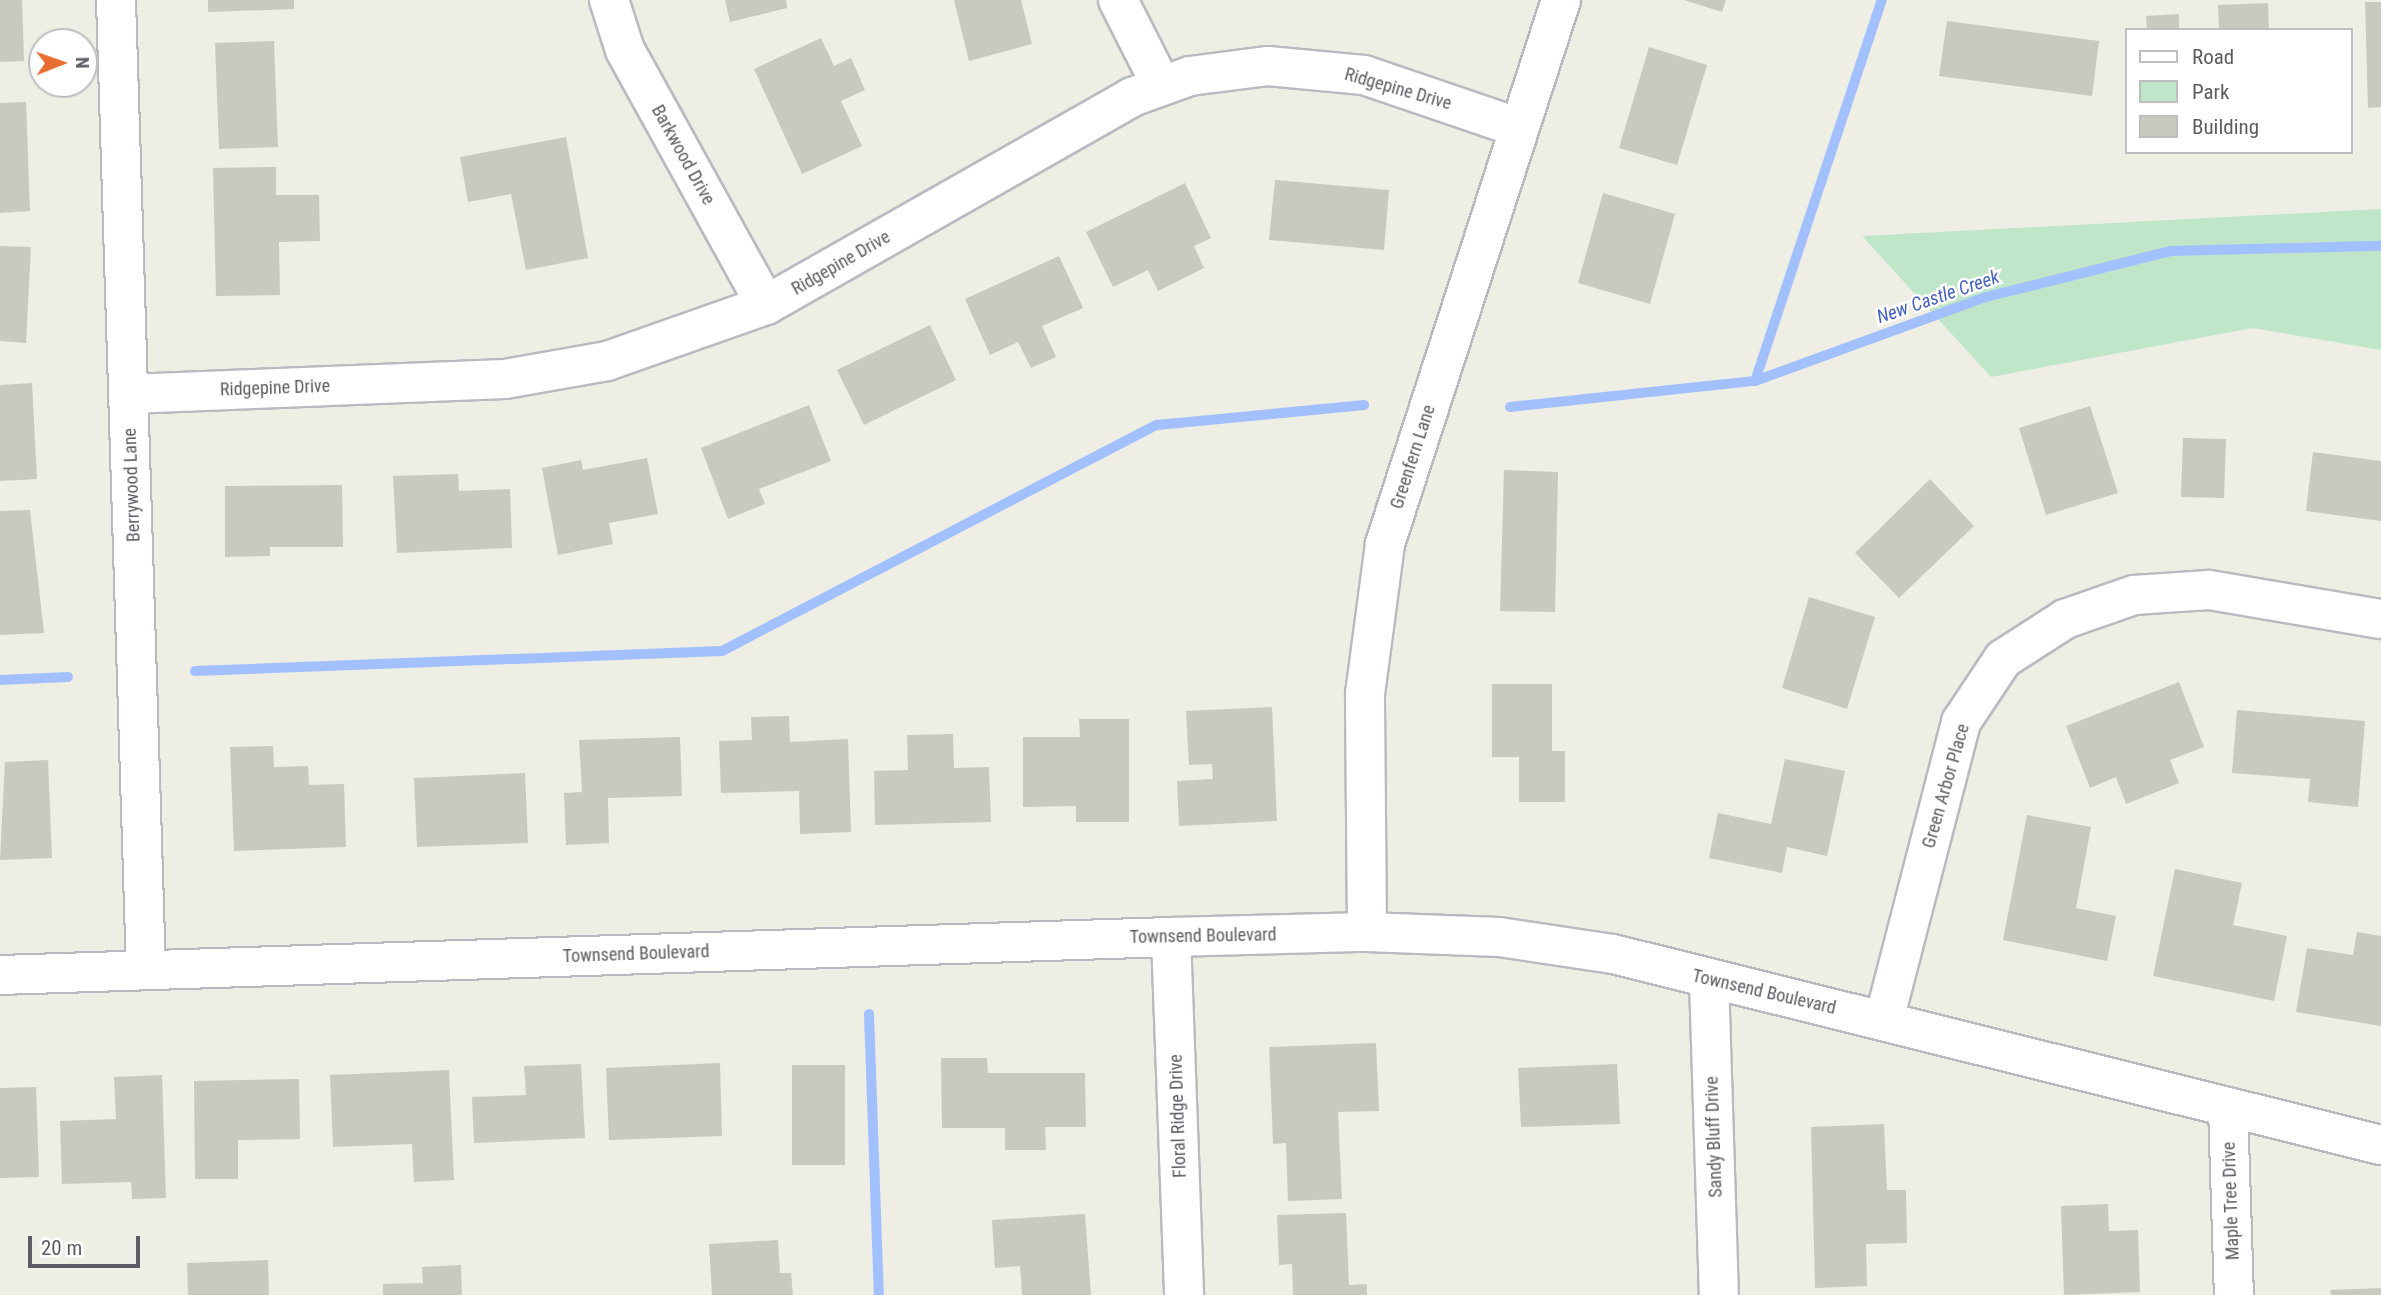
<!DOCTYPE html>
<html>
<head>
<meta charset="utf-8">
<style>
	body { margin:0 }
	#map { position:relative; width:2381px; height:1295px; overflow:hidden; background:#eeeee4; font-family:"Roboto Condensed",sans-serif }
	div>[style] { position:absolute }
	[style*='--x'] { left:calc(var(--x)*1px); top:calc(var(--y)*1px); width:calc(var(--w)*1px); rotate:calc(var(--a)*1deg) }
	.green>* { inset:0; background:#c0e6ca }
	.stream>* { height:10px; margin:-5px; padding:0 5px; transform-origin:5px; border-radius:5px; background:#a3c0fe }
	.building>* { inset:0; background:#c9c9c0 }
	.roads { filter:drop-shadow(2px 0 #b9bac0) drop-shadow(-2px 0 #b9bac0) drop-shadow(0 2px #b9bac0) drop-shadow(0 -2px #b9bac0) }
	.minor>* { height:38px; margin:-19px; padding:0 19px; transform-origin:19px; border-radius:19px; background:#fff }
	span { translate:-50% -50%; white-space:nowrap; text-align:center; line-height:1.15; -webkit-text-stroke:5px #fff; paint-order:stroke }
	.street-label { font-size:18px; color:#5c5d64 }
	.water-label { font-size:19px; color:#4563c3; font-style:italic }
	.legend { position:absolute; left:2125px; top:28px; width:228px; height:126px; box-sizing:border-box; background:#fff; border:2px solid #bebec1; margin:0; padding:9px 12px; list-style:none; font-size:21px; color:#5c5d64 }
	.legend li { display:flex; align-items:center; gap:14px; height:35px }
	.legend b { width:35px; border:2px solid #bebec1 }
	.north { position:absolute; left:28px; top:28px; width:70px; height:70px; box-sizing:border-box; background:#fff; border:2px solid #bebec1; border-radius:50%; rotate:89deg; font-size:19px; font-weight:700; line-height:28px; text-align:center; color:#5c5d64 }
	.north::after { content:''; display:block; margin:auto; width:24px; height:32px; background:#e86d30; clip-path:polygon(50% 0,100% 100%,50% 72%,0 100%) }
	.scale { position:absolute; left:28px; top:1236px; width:112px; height:32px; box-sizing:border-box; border:4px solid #5c5d64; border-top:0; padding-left:9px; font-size:21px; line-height:24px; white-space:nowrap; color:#5c5d64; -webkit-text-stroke:5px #fff; paint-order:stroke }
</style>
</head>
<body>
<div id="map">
	<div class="green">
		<i style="clip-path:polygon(2381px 209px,2381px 350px,2253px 328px,1991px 377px,1862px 236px)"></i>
	</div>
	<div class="stream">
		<i style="--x:1755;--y:381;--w:402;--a:-71.6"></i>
		<i style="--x:1510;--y:407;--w:246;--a:-6.1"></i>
		<i style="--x:1755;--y:381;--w:246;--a:-20"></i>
		<i style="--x:1986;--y:297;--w:190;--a:-14"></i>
		<i style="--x:2170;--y:251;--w:211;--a:-1.4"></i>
		<i style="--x:195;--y:671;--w:527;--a:-2.17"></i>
		<i style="--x:722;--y:651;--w:490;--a:-27.5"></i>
		<i style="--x:1157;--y:425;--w:208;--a:-5.5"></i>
		<i style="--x:0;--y:680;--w:68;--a:-2.5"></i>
		<i style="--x:869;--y:1014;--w:281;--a:88"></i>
	</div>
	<div class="building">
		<i style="clip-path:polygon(0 0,22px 0,24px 61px,0 62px)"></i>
		<i style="clip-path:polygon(208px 0,294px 0,294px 9px,208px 12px)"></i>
		<i style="clip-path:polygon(725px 0,786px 0,787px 8px,730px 22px)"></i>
		<i style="clip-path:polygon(954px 0,1021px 0,1032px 44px,969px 61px)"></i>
		<i style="clip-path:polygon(1684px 0,1726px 0,1722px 12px)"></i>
		<i style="clip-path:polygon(2365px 2px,2381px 2px,2381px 107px,2368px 108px)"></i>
		<i style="clip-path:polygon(2268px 3px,2269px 30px,2219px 30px,2218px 5px)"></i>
		<i style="clip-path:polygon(2179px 14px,2179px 30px,2147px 30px,2146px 16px)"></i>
		<i style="clip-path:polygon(1947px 21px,2099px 41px,2092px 96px,1939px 76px)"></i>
		<i style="clip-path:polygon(821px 38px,834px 66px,851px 58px,865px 90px,841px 101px,862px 146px,802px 174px,754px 69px)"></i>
		<i style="clip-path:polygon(274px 41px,278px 147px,219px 149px,215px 43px)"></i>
		<i style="clip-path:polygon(1649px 47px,1707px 65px,1677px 165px,1619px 148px)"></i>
		<i style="clip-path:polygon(26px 102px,30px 211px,0 213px,0 103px)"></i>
		<i style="clip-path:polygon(566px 137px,588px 258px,526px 270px,511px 194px,468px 202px,460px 157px)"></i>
		<i style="clip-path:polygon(276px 167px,276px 195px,319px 195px,320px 241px,279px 242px,280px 295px,216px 296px,213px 168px)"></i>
		<i style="clip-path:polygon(1275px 180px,1389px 190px,1384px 250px,1269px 240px)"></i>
		<i style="clip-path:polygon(1185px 183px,1211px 238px,1194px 246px,1204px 268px,1158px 291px,1148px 270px,1113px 287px,1086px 232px)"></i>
		<i style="clip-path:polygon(1603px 193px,1675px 214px,1650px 304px,1578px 283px)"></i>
		<i style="clip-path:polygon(0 246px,31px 247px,26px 343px,0 341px)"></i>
		<i style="clip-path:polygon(1059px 256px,1083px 308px,1042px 326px,1056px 357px,1031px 368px,1018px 342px,990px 355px,965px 299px)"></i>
		<i style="clip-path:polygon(930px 325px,956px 380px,864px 425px,837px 370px)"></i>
		<i style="clip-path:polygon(32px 383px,37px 479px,0 481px,0 385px)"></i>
		<i style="clip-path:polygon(809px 405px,831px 461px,759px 489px,765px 504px,728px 519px,701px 448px)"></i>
		<i style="clip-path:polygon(2090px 406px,2118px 493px,2046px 515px,2019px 428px)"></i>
		<i style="clip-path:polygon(2183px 438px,2226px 439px,2224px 498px,2181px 497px)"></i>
		<i style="clip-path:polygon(2313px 452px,2381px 461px,2381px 521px,2306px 511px)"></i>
		<i style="clip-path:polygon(647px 458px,658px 514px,609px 523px,613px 544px,558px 555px,542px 468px,581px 460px,583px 470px)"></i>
		<i style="clip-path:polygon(1504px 470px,1558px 472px,1555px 612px,1500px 611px)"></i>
		<i style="clip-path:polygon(458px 474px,459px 491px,510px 489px,512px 548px,397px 553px,393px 476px)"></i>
		<i style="clip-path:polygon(1930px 479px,1974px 526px,1899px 598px,1855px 553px)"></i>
		<i style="clip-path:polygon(342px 485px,343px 547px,270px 547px,270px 556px,225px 557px,225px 486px)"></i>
		<i style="clip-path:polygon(30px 510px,44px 633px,0 635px,0 511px)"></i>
		<i style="clip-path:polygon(1809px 597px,1875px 617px,1847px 709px,1782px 688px)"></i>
		<i style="clip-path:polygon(2179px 682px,2204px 747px,2170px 760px,2179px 783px,2126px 804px,2116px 777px,2090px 788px,2066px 726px)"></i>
		<i style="clip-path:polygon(1492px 684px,1552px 684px,1552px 751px,1565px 751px,1565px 802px,1519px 802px,1519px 757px,1492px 757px)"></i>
		<i style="clip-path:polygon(1272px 707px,1277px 821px,1179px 826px,1177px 781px,1213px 779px,1212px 764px,1189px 765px,1186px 711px)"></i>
		<i style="clip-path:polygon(2237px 710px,2365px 721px,2358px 807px,2308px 802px,2310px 779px,2232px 773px)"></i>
		<i style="clip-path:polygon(789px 716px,790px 742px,848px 739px,851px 832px,800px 834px,799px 791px,721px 793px,719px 741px,752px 740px,751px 717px)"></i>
		<i style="clip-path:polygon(1079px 719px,1129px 719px,1129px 822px,1076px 822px,1076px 806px,1023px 807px,1023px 737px,1080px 737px)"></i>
		<i style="clip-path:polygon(953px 734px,954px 768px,989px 767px,991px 822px,875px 825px,874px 771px,908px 770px,907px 735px)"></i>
		<i style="clip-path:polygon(680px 737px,682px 796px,608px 798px,609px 843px,566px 845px,564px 793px,582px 792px,579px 740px)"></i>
		<i style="clip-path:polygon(273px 746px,274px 767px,308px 766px,309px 785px,344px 784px,346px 847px,234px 851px,230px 747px)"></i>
		<i style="clip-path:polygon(1785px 759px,1845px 771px,1827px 856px,1787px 847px,1782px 873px,1709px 858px,1718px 813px,1771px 824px)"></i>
		<i style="clip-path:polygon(48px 760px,52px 858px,0 860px,5px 762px)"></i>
		<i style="clip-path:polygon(525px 773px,528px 843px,417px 847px,414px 778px)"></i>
		<i style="clip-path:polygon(2027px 815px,2091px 827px,2076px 908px,2116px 916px,2107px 961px,2003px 940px)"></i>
		<i style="clip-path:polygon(2175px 869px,2242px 883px,2233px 925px,2287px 936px,2274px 1001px,2153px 976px)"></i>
		<i style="clip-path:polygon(2357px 932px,2381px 936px,2381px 1026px,2296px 1012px,2307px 948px,2353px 955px)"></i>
		<i style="clip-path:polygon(1376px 1043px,1379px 1111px,1338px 1112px,1342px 1199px,1288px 1201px,1286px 1143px,1273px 1144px,1269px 1047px)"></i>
		<i style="clip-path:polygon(941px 1058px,987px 1058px,988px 1073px,1085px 1073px,1086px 1127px,1045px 1127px,1046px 1150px,1005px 1150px,1005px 1128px,942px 1128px)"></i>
		<i style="clip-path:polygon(720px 1063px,722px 1136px,609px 1140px,606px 1068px)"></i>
		<i style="clip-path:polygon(581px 1064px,585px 1138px,474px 1143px,472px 1097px,526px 1095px,524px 1066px)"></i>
		<i style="clip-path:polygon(1617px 1064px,1620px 1124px,1521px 1127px,1518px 1068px)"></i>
		<i style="clip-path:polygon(792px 1065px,845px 1065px,845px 1165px,792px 1165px)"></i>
		<i style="clip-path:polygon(449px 1070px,454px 1180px,414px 1182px,412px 1144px,333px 1147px,330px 1075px)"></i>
		<i style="clip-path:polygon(162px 1075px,166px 1198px,132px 1199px,131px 1182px,62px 1184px,60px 1121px,116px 1119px,114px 1077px)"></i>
		<i style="clip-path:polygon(299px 1079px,300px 1139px,238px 1140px,238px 1179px,195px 1179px,194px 1081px)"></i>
		<i style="clip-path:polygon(36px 1087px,39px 1177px,0 1178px,0 1088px)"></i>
		<i style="clip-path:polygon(1884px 1124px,1887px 1190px,1906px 1190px,1907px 1243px,1866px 1244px,1867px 1286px,1815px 1288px,1811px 1127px)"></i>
		<i style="clip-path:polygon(2108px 1204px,2109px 1231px,2138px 1230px,2140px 1292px,2064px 1295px,2061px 1206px)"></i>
		<i style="clip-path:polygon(1346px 1213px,1349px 1285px,1367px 1284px,1367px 1295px,1293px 1295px,1292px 1264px,1279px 1265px,1277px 1215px)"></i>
		<i style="clip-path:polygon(1085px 1214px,1091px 1295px,1022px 1295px,1020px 1266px,995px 1268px,992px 1220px)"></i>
		<i style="clip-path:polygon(778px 1240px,780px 1273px,791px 1273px,793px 1295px,712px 1295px,709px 1244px)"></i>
		<i style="clip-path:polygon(268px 1260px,269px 1295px,188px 1295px,187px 1263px)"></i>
		<i style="clip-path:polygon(461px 1265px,462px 1295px,383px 1295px,383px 1284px,423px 1283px,422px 1267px)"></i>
		<i style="clip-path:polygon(2381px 1288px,2381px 1295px,2331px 1295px,2330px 1290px)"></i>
	</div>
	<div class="roads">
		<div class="minor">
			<i style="--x:116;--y:0;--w:970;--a:88.23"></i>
			<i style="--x:609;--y:0;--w:52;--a:72.3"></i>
			<i style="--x:625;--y:50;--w:291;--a:61.1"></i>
			<i style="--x:1118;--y:0;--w:95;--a:63.2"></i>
			<i style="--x:129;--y:394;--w:376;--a:-2.3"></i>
			<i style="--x:505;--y:379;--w:104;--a:-10"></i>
			<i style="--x:607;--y:361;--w:169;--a:-19.4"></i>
			<i style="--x:766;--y:305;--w:421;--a:-29.6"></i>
			<i style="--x:1132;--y:97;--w:62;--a:-19.9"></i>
			<i style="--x:1190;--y:76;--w:79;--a:-7.3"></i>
			<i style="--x:1268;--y:66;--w:96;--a:5.4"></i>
			<i style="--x:1364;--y:75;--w:162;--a:18.8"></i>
			<i style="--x:1367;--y:932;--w:238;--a:-90.5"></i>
			<i style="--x:1365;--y:694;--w:151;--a:-82.4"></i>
			<i style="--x:1385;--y:544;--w:572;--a:-72.07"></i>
			<i style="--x:1171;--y:937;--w:358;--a:87.9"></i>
			<i style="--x:0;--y:975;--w:1172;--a:-1.86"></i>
			<i style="--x:1171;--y:937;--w:196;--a:-1.5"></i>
			<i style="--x:1367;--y:932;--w:132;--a:2.2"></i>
			<i style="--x:1499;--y:937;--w:115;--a:8.5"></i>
			<i style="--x:1613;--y:954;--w:791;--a:13.97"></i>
			<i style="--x:1709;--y:980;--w:315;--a:88.2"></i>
			<i style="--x:1884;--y:1020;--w:308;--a:-75.5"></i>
			<i style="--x:1961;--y:722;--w:76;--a:-56.3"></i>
			<i style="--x:2003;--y:659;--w:74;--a:-32.8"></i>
			<i style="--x:2065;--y:619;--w:73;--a:-19.2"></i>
			<i style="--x:2134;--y:595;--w:75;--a:-3.8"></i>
			<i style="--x:2209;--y:590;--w:174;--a:9.6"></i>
			<i style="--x:2228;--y:1107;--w:188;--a:88.2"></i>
		</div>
	</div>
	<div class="street-label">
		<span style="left:1398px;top:89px;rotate:16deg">Ridgepine Drive</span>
		<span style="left:683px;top:155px;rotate:61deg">Barkwood Drive</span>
		<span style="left:841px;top:263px;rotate:-30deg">Ridgepine Drive</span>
		<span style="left:275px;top:388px;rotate:-2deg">Ridgepine Drive</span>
		<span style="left:1413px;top:457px;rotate:-72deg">Greenfern Lane</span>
		<span style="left:132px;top:485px;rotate:-92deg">Berrywood Lane</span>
		<span style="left:1946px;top:786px;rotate:-74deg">Green Arbor Place</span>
		<span style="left:1203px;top:936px;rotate:-1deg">Townsend Boulevard</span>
		<span style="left:636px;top:954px;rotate:-2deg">Townsend Boulevard</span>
		<span style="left:1764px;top:992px;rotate:13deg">Townsend Boulevard</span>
		<span style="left:1178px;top:1116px;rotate:-92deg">Floral Ridge Drive</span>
		<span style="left:1714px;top:1137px;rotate:-92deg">Sandy Bluff Drive</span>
		<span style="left:2231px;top:1201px;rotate:-92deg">Maple Tree Drive</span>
	</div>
	<div class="water-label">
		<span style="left:1938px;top:297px;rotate:-19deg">New Castle Creek</span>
	</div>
	<ul class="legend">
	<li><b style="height:9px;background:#fff"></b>Road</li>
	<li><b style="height:19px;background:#c0e6ca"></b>Park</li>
	<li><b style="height:19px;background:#c9c9c0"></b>Building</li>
	</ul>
	<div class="north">N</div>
	<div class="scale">20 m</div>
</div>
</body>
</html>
